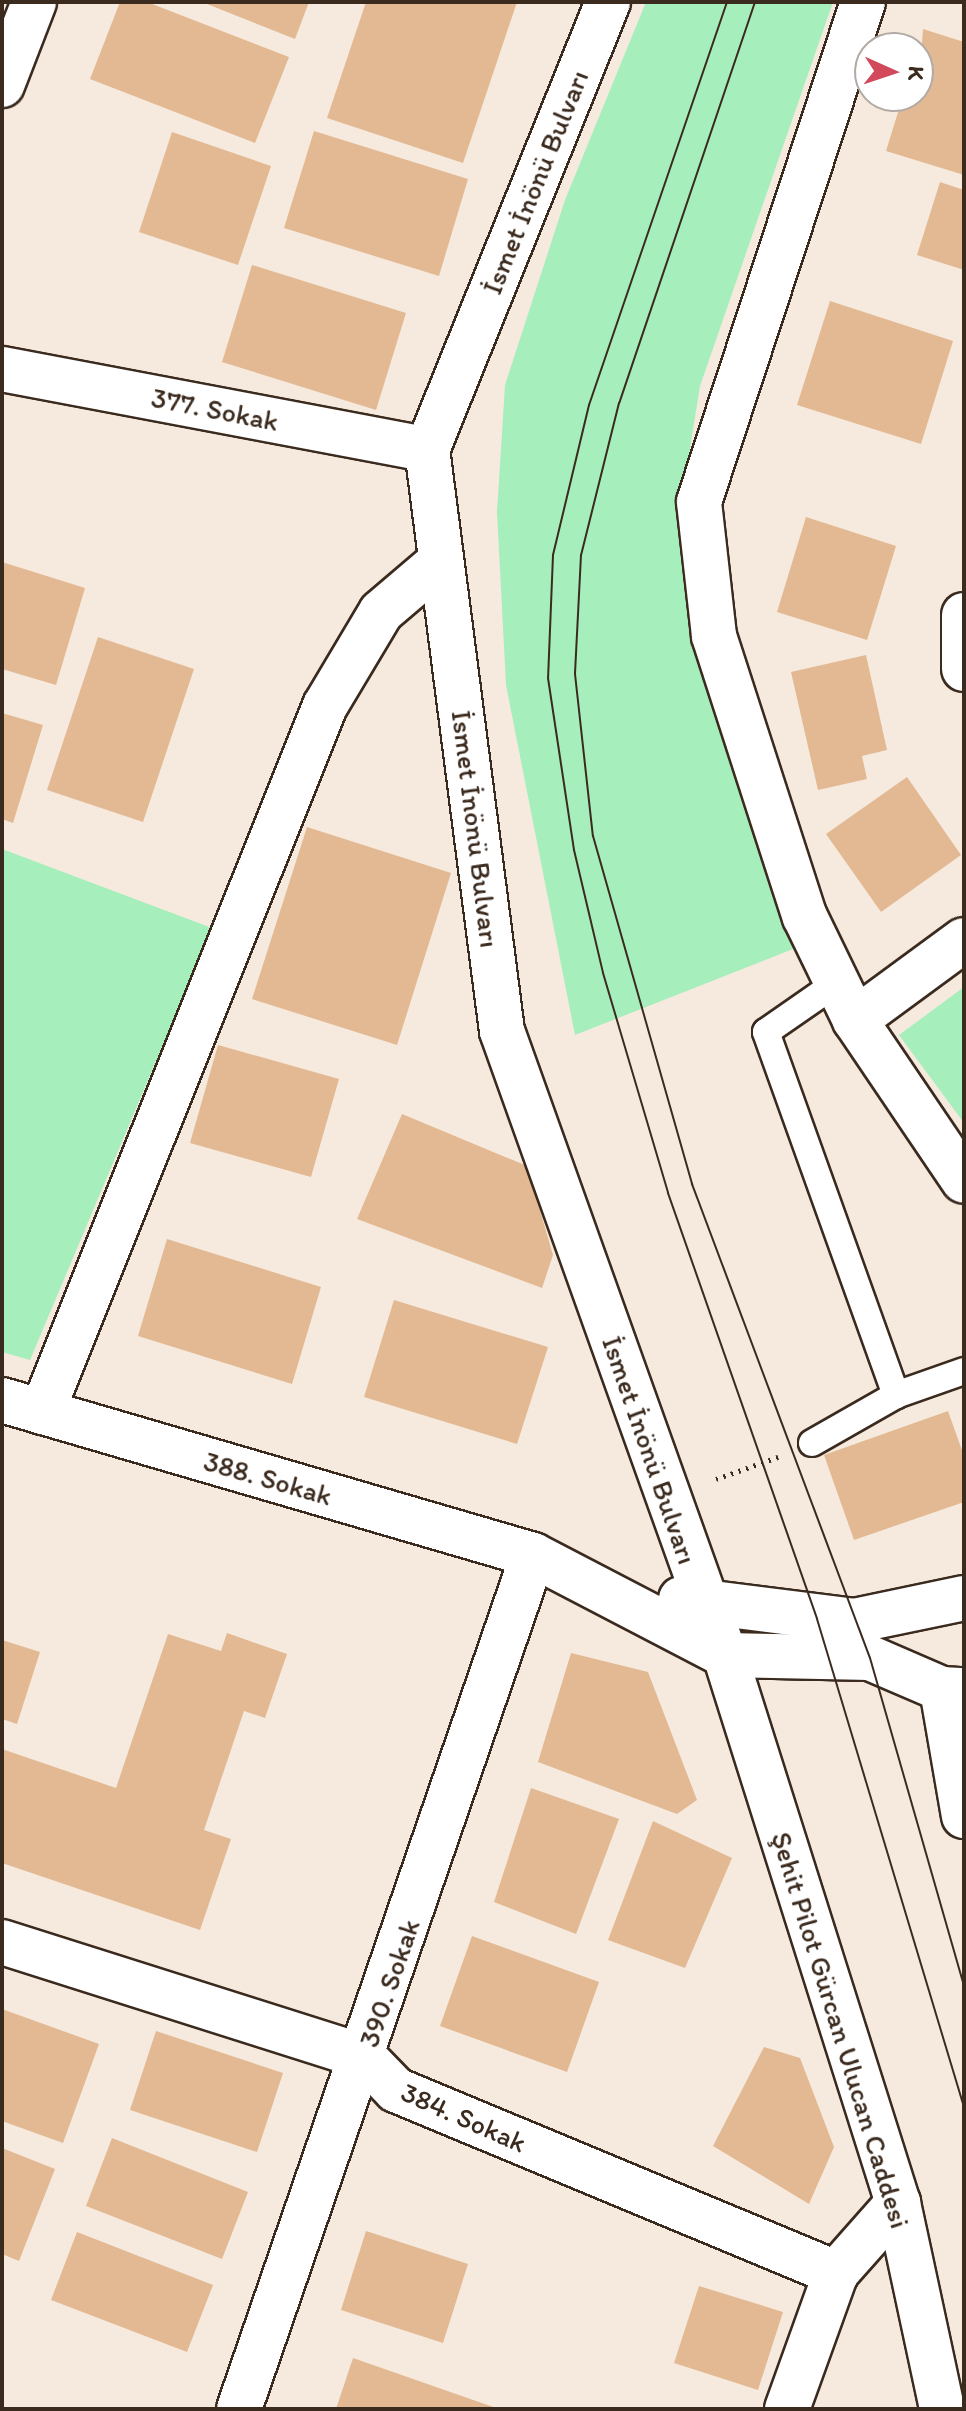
<!DOCTYPE html>
<html>
<head>
<meta charset="utf-8">
<style>
	body { margin:0 }
	#map { position:relative; width:966px; height:2411px; overflow:hidden; background:#f6eade; font-family:Itim,sans-serif }
	div>[style] { position:absolute }
	[style*='--x'] { left:calc(var(--x)*1px); top:calc(var(--y)*1px); width:calc(var(--w)*1px); rotate:calc(var(--a)*1deg) }
	.green>* { inset:0; background:#a6eebc }
	.building>* { inset:0; background:#e2b992 }
	.path>* { height:5px; margin-top:-2.5px; transform-origin:0; background:repeating-linear-gradient(90deg,#3b2a1e 0 2px,transparent 0 8px) }
	.roads { filter:drop-shadow(2px 0 #3b2a1e) drop-shadow(-2px 0 #3b2a1e) drop-shadow(0 2px #3b2a1e) drop-shadow(0 -2px #3b2a1e) }
	.service>* { height:26px; margin:-13px; padding:0 13px; transform-origin:13px; border-radius:13px; background:#fff }
	.minor>* { height:44px; margin:-22px; padding:0 22px; transform-origin:22px; border-radius:22px; background:#fff }
	.tertiary>* { height:44px; margin:-22px; padding:0 22px; transform-origin:22px; border-radius:22px; background:#fff }
	.primary>* { height:44px; margin:-22px; padding:0 22px; transform-origin:22px; border-radius:22px; background:#fff }
	.tram>* { height:2px; margin:-1px; padding:0 1px; transform-origin:1px; border-radius:1px; background:#3b2a1e }
	span { translate:-50% -50%; white-space:nowrap; text-align:center; line-height:1.15; -webkit-text-stroke:6px #fff; paint-order:stroke }
	.street-label { font-size:28px; color:#3b2a1e }
	.frame { position:absolute; inset:0; border:4px solid #3b2a1e; pointer-events:none }
	.north { position:absolute; left:854px; top:32px; width:80px; height:80px; box-sizing:border-box; background:#fff; border:2px solid #b1aaa5; border-radius:50%; rotate:93deg; font-size:22px; font-weight:700; line-height:32px; text-align:center; color:#3b2a1e }
	.north::after { content:''; display:block; margin:auto; width:28px; height:36px; background:#d1495b; clip-path:polygon(50% 0,100% 100%,50% 72%,0 100%) }
</style>
</head>
<body>
<div id="map">
	<div class="green">
		<i style="clip-path:polygon(646px 2px,833px 2px,700px 386px,680px 511px,693px 644px,793px 949px,575px 1035px,506px 685px,497px 512px,505px 385px,565px 200px)"></i>
		<i style="clip-path:polygon(2px 849px,212px 928px,30px 1360px,2px 1352px)"></i>
		<i style="clip-path:polygon(964px 987px,964px 1123px,899px 1035px)"></i>
	</div>
	<div class="building">
		<i style="clip-path:polygon(120px 2px,147px 2px,289px 57px,255px 143px,90px 79px)"></i>
		<i style="clip-path:polygon(202px 2px,309px 2px,295px 39px)"></i>
		<i style="clip-path:polygon(366px 2px,517px 2px,463px 163px,327px 118px)"></i>
		<i style="clip-path:polygon(923px 29px,964px 42px,964px 175px,886px 151px,903px 96px,918px 96px)"></i>
		<i style="clip-path:polygon(314px 131px,468px 179px,439px 276px,284px 228px)"></i>
		<i style="clip-path:polygon(172px 132px,271px 166px,238px 265px,139px 232px)"></i>
		<i style="clip-path:polygon(940px 182px,964px 190px,964px 270px,917px 255px)"></i>
		<i style="clip-path:polygon(252px 265px,406px 313px,376px 410px,222px 362px)"></i>
		<i style="clip-path:polygon(830px 301px,953px 341px,921px 444px,797px 405px)"></i>
		<i style="clip-path:polygon(806px 517px,896px 546px,867px 640px,777px 612px)"></i>
		<i style="clip-path:polygon(2px 562px,85px 588px,56px 685px,2px 669px)"></i>
		<i style="clip-path:polygon(98px 637px,194px 669px,143px 822px,47px 790px)"></i>
		<i style="clip-path:polygon(866px 655px,887px 750px,862px 756px,867px 779px,818px 790px,791px 672px)"></i>
		<i style="clip-path:polygon(2px 713px,43px 725px,13px 823px,2px 819px)"></i>
		<i style="clip-path:polygon(907px 777px,961px 855px,881px 912px,826px 834px)"></i>
		<i style="clip-path:polygon(307px 827px,451px 873px,397px 1045px,252px 999px)"></i>
		<i style="clip-path:polygon(218px 1045px,339px 1079px,311px 1177px,190px 1143px)"></i>
		<i style="clip-path:polygon(402px 1114px,527px 1166px,553px 1255px,542px 1288px,357px 1219px)"></i>
		<i style="clip-path:polygon(167px 1239px,321px 1287px,292px 1384px,138px 1336px)"></i>
		<i style="clip-path:polygon(394px 1300px,548px 1347px,517px 1444px,364px 1397px)"></i>
		<i style="clip-path:polygon(948px 1411px,964px 1456px,964px 1502px,854px 1540px,824px 1455px)"></i>
		<i style="clip-path:polygon(227px 1633px,287px 1654px,265px 1718px,244px 1711px,204px 1830px,231px 1839px,200px 1930px,2px 1863px,2px 1749px,116px 1788px,168px 1634px,221px 1651px)"></i>
		<i style="clip-path:polygon(2px 1640px,40px 1652px,17px 1724px,2px 1719px)"></i>
		<i style="clip-path:polygon(571px 1653px,648px 1672px,697px 1800px,677px 1814px,538px 1762px)"></i>
		<i style="clip-path:polygon(531px 1788px,619px 1819px,576px 1934px,494px 1902px)"></i>
		<i style="clip-path:polygon(653px 1821px,732px 1858px,685px 1968px,608px 1940px)"></i>
		<i style="clip-path:polygon(472px 1936px,599px 1982px,567px 2072px,440px 2026px)"></i>
		<i style="clip-path:polygon(2px 2009px,99px 2044px,63px 2143px,2px 2121px)"></i>
		<i style="clip-path:polygon(156px 2031px,283px 2073px,257px 2152px,130px 2110px)"></i>
		<i style="clip-path:polygon(764px 2047px,800px 2058px,834px 2147px,809px 2204px,713px 2146px)"></i>
		<i style="clip-path:polygon(112px 2138px,248px 2192px,222px 2259px,86px 2206px)"></i>
		<i style="clip-path:polygon(2px 2148px,55px 2169px,19px 2261px,2px 2254px)"></i>
		<i style="clip-path:polygon(366px 2231px,468px 2264px,443px 2343px,341px 2310px)"></i>
		<i style="clip-path:polygon(77px 2232px,213px 2285px,187px 2352px,51px 2300px)"></i>
		<i style="clip-path:polygon(699px 2286px,783px 2312px,758px 2390px,674px 2363px)"></i>
		<i style="clip-path:polygon(353px 2358px,499px 2409px,336px 2409px)"></i>
	</div>
	<div class="path">
		<i style="--x:716;--y:1479;--w:66;--a:-19.5"></i>
	</div>
	<div class="roads">
		<div class="service">
			<i style="--x:835;--y:984;--w:84;--a:145.2"></i>
			<i style="--x:766;--y:1032;--w:386;--a:70.3"></i>
			<i style="--x:812;--y:1443;--w:97;--a:-29.7"></i>
			<i style="--x:896;--y:1395;--w:72;--a:-19.4"></i>
		</div>
		<div class="minor">
			<i style="--x:2;--y:369;--w:432;--a:10.7"></i>
			<i style="--x:964;--y:615;--w:54;--a:90"></i>
			<i style="--x:855;--y:1020;--w:135;--a:-36.3"></i>
			<i style="--x:42;--y:1412;--w:761;--a:-68.16"></i>
			<i style="--x:325;--y:706;--w:109;--a:-59.2"></i>
			<i style="--x:381;--y:612;--w:79;--a:-40.4"></i>
			<i style="--x:2;--y:1942;--w:380;--a:17.6"></i>
			<i style="--x:364;--y:2057;--w:46;--a:45.9"></i>
			<i style="--x:396;--y:2090;--w:477;--a:22.6"></i>
			<i style="--x:239;--y:2409;--w:903;--a:-71"></i>
			<i style="--x:787;--y:2409;--w:145;--a:-70.2"></i>
			<i style="--x:836;--y:2273;--w:94;--a:-48.5"></i>
		</div>
		<div class="tertiary">
			<i style="--x:2;--y:85;--w:89;--a:-68.9"></i>
			<i style="--x:2;--y:1400;--w:553;--a:16.27"></i>
			<i style="--x:725;--y:1655;--w:575;--a:72.48"></i>
			<i style="--x:898;--y:2203;--w:211;--a:77.9"></i>
			<i style="--x:942;--y:1689;--w:129;--a:80.2"></i>
		</div>
		<div class="primary">
			<i style="--x:608;--y:2;--w:482;--a:112"></i>
			<i style="--x:427;--y:449;--w:587;--a:82.66"></i>
			<i style="--x:502;--y:1031;--w:663;--a:70.33"></i>
			<i style="--x:863;--y:2;--w:526;--a:108.16"></i>
			<i style="--x:699;--y:502;--w:135;--a:83.6"></i>
			<i style="--x:714;--y:636;--w:295;--a:72.1"></i>
			<i style="--x:805;--y:917;--w:114;--a:64.1"></i>
			<i style="--x:855;--y:1020;--w:194;--a:55.9"></i>
			<i style="--x:533;--y:1555;--w:216;--a:27.5"></i>
			<i style="--x:725;--y:1655;--w:145;--a:1.2"></i>
			<i style="--x:870;--y:1658;--w:78;--a:23.3"></i>
			<i style="--x:942;--y:1689;--w:22;--a:3"></i>
			<i style="--x:681;--y:1599;--w:174;--a:7.2"></i>
			<i style="--x:854;--y:1621;--w:112;--a:-11.8"></i>
		</div>
	</div>
	<div class="tram">
		<i style="--x:727;--y:2;--w:426;--a:108.9"></i>
		<i style="--x:589;--y:405;--w:154;--a:103.5"></i>
		<i style="--x:553;--y:555;--w:123;--a:92.3"></i>
		<i style="--x:548;--y:678;--w:174;--a:81.4"></i>
		<i style="--x:574;--y:850;--w:126;--a:76.7"></i>
		<i style="--x:603;--y:973;--w:229;--a:73.5"></i>
		<i style="--x:668;--y:1193;--w:451;--a:70.7"></i>
		<i style="--x:817;--y:1619;--w:510;--a:73.24"></i>
		<i style="--x:755;--y:2;--w:423;--a:108.7"></i>
		<i style="--x:619;--y:403;--w:157;--a:104"></i>
		<i style="--x:581;--y:555;--w:119;--a:92.9"></i>
		<i style="--x:575;--y:674;--w:163;--a:83.7"></i>
		<i style="--x:593;--y:836;--w:362;--a:74.1"></i>
		<i style="--x:692;--y:1184;--w:506;--a:69.42"></i>
		<i style="--x:870;--y:1658;--w:341;--a:74"></i>
	</div>
	<div class="street-label">
		<span style="left:535px;top:182px;rotate:-68deg">İsmet İnönü Bulvarı</span>
		<span style="left:215px;top:409px;rotate:11deg">377. Sokak</span>
		<span style="left:476px;top:829px;rotate:83deg">İsmet İnönü Bulvarı</span>
		<span style="left:650px;top:1450px;rotate:71deg">İsmet İnönü Bulvarı</span>
		<span style="left:268px;top:1478px;rotate:16deg">388. Sokak</span>
		<span style="left:389px;top:1983px;rotate:-71deg">390. Sokak</span>
		<span style="left:841px;top:2030px;rotate:73deg">Şehit Pilot Gürcan Ulucan Caddesi</span>
		<span style="left:464px;top:2117px;rotate:24deg">384. Sokak</span>
	</div>
	<div class="frame"></div>
	<div class="north">K</div>
</div>
</body>
</html>
